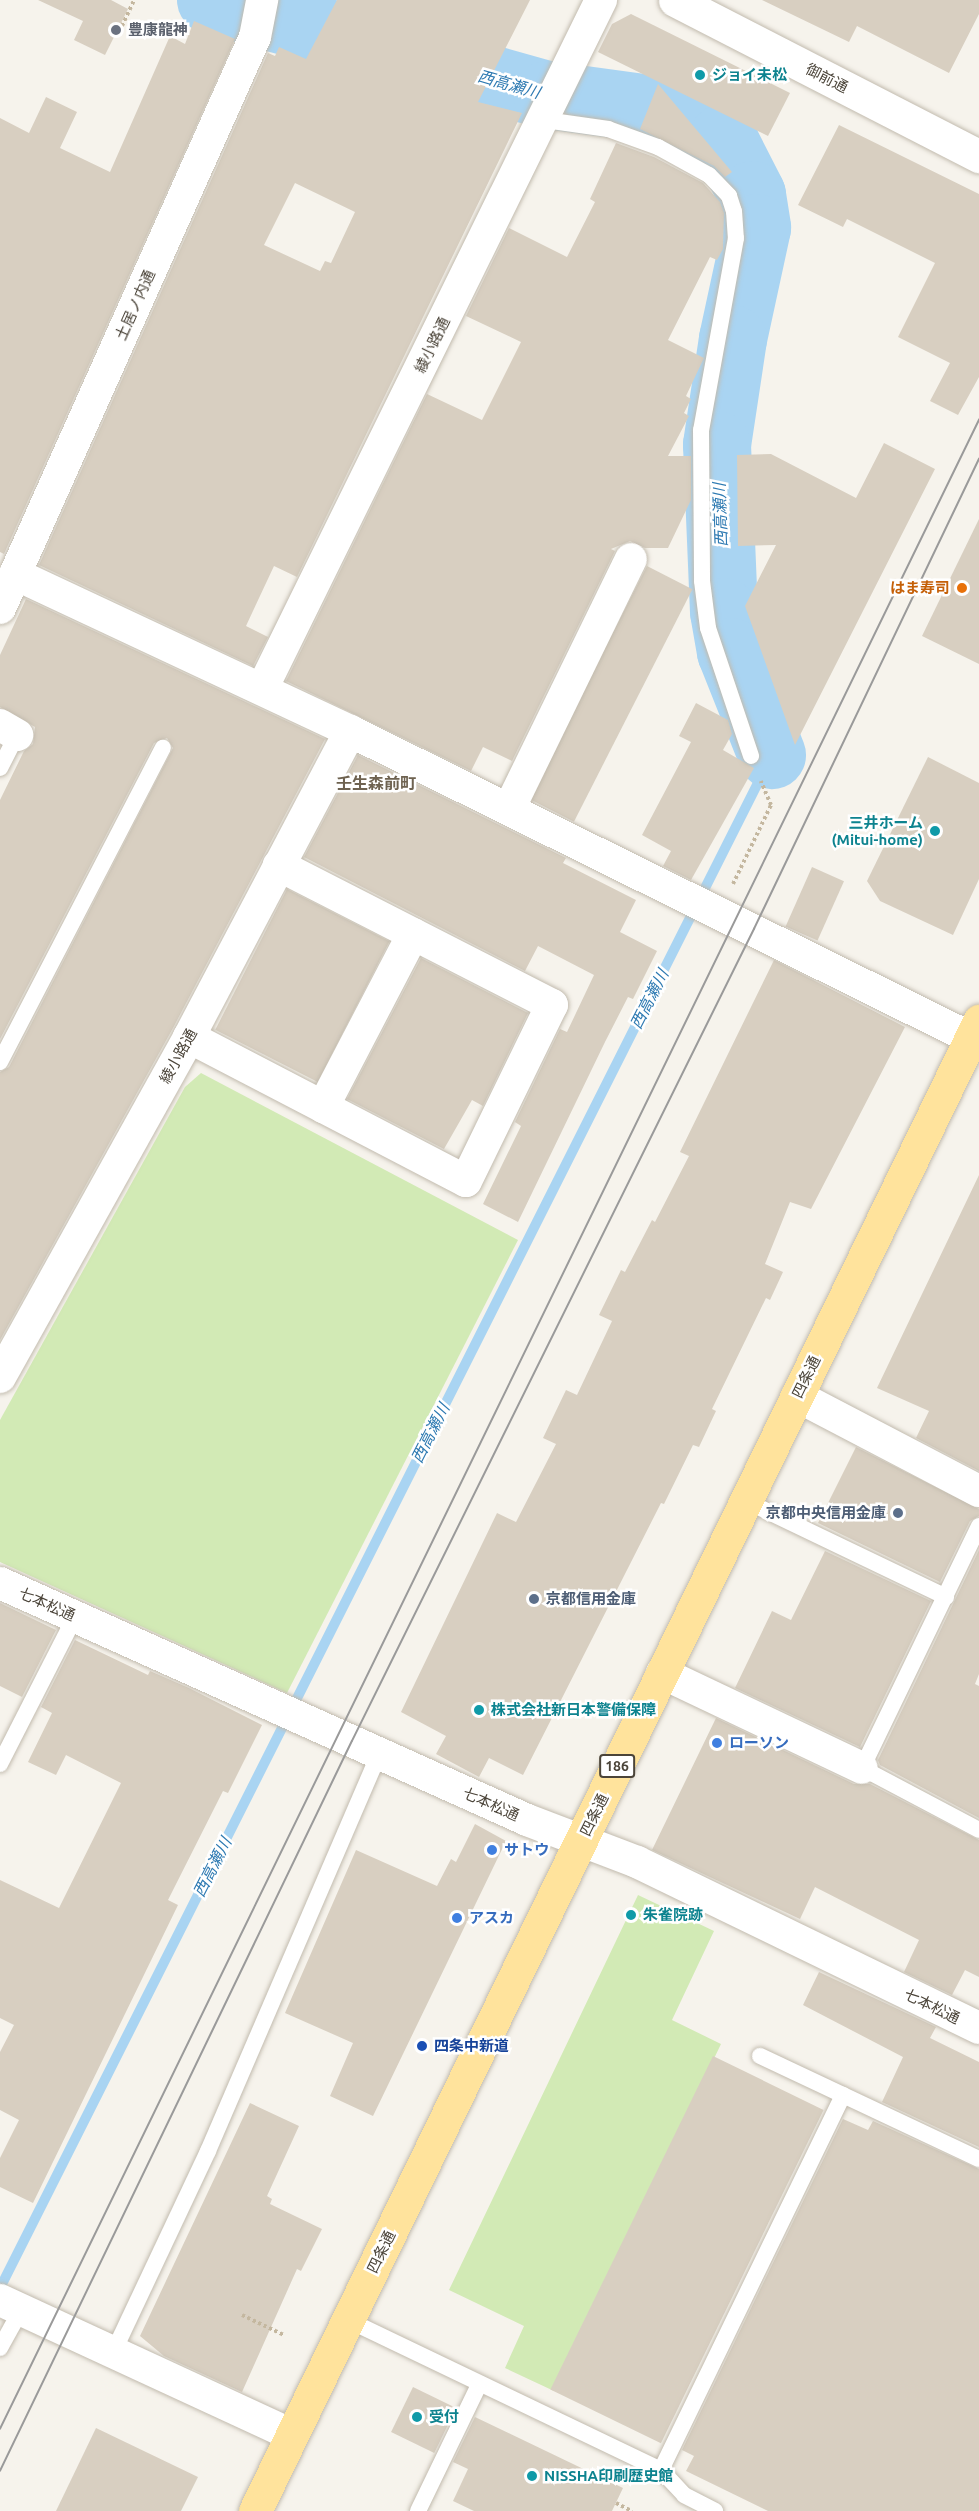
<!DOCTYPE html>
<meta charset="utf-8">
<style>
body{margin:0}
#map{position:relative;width:979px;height:2511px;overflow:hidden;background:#f6f3ec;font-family:Ubuntu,"Noto Sans JP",sans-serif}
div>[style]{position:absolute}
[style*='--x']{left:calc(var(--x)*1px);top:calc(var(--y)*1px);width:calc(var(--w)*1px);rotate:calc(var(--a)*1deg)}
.green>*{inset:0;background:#d2eab5}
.stream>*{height:10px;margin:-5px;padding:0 5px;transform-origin:5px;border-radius:5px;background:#a9d4f2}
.river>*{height:68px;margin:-34px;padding:0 34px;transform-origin:34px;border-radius:34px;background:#a9d4f2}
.building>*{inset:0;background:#d8cfc1;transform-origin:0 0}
.path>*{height:4px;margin-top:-2px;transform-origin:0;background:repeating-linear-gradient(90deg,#c4b79f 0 3px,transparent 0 6px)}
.roads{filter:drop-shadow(0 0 2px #c2bbae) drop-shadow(0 0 2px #c2bbae)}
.service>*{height:16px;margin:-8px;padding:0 8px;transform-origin:8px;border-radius:8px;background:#fff}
.minor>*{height:32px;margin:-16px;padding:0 16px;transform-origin:16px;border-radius:16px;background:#fff}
.tertiary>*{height:33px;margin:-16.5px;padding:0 16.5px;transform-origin:16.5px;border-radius:16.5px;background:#fff}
.primary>*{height:33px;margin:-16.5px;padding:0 16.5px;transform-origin:16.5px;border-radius:16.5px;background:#ffe39c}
.tram>*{height:1.5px;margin:-0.75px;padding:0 0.75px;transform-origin:0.75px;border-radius:0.75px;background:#9a9a9a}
.dots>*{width:16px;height:16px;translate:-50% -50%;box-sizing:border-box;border:3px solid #fff;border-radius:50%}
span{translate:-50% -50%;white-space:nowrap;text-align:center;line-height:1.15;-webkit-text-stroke:5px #fff;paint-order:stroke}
.shield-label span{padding:2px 4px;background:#fff;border:2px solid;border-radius:4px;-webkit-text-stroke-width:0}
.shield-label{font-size:14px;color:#4b4439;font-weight:700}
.worship-label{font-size:15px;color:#5b616d;font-weight:700}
.left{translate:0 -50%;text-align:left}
.culture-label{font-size:15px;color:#0d838f;font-weight:700}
.right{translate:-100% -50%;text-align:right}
.street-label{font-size:15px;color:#4b4439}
.food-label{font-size:15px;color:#c56008;font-weight:700}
.service-label{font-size:15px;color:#4e5e75;font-weight:700}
.shop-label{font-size:15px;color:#366cbe;font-weight:700}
.transit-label{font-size:15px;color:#164399;font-weight:700}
.water-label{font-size:16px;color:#2e7ab2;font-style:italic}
.neighbourhood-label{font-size:16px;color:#6e6250;font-weight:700}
</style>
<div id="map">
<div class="green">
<i style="clip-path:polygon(201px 1073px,518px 1240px,287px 1693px,0 1562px,0 1420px,185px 1087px)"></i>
<i style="clip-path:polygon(638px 1895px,714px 1931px,672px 2020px,721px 2044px,554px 2391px,505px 2368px,524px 2326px,449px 2290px)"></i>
</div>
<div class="stream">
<i style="--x:0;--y:2288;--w:1716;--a:-63.27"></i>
</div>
<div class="river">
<i style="--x:211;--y:0;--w:349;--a:15.8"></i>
<i style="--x:547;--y:95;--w:135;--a:7.7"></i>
<i style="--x:681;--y:113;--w:49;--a:30.8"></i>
<i style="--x:723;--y:138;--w:64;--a:63"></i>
<i style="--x:752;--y:195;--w:33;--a:81"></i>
<i style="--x:757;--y:228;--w:114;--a:102.2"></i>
<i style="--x:733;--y:339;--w:107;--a:98.6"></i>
<i style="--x:717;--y:445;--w:167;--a:87.6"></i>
<i style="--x:724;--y:612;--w:41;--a:80.1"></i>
<i style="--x:731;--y:652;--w:111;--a:68.3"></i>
</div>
<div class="building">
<i style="clip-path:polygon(38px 0,111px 0,128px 9px,105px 55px,74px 40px,83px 21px)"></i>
<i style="clip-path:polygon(evenodd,337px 0,530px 0,478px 102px,522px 113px,297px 577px,274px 566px,246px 626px,268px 637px,253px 666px,39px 565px,268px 53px,275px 56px,279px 47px,306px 59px,337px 0,295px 183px,355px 212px,331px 263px,325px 261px,320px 271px,264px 245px,295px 183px)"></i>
<i style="clip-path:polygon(762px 0,979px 0,979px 14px,949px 73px,857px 26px,849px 42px)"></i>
<i style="clip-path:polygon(631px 14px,790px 93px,768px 136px,598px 52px,612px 24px)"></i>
<i style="clip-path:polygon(194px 21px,235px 39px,4px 554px,0 552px,0 118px,29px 133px,46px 97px,77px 112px,60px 148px,110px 172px,170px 36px,185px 44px)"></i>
<i style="clip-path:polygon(658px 84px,732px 172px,725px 177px,714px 166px,640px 129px)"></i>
<i style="clip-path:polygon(839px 125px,979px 194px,979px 377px,958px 415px,930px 401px,950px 363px,898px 337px,935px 263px,847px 219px,843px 227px,798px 205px)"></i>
<i style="clip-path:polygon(616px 143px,654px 157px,703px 183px,720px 202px,724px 213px,723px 249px,717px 260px,710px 257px,668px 340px,704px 358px,686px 396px,691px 399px,684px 413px,689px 416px,668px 456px,691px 456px,691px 500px,668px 548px,645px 548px,630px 541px,611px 549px,615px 551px,512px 761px,483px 747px,471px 771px,286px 681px,427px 394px,482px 420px,521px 342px,466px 316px,509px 228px,567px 257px,595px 202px,590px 199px)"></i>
<i style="clip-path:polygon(884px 443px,935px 469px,795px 745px,745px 606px,776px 545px,738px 546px,737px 455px,771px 454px,856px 498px)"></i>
<i style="clip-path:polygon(979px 519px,979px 664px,922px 636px)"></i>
<i style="left:647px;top:566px;width:51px;height:261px;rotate:27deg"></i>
<i style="clip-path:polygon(26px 599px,325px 739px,173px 1028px,0 1340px,0 1072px,9px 1067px,173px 748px,167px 738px,154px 743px,0 1039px,0 800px,24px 751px,33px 744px,35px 727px,0 707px,0 655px)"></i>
<i style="clip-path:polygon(696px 703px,728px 720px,732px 734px,723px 750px,754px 768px,691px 880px,663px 866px,671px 851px,642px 835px,691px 742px,679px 736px)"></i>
<i style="clip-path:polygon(358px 755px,566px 858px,563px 863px,636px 900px,620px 932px,657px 951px,633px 999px,628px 997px,605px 1042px,518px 1222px,483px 1204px,521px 1126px,515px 1122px,560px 1029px,567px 1032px,594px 975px,538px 946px,525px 971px,304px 857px)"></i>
<i style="clip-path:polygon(928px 757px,979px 783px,979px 879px,953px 935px,880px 901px,867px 881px)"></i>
<i style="left:812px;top:867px;width:35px;height:65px;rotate:24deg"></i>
<i style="left:287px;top:889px;width:115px;height:158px;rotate:27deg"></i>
<i style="clip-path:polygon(421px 958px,528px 1013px,483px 1106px,472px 1100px,444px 1149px,347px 1099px)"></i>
<i style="clip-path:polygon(774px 960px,905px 1027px,811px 1209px,790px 1202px,765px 1264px,783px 1272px,770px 1300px,766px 1298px,712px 1409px,716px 1411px,699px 1447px,693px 1445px,664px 1504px,661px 1503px,523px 1775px,489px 1758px,479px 1777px,436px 1754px,446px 1736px,401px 1712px,497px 1513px,516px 1522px,556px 1444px,543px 1438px,566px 1390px,577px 1395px,612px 1321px,599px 1315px,621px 1270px,625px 1272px,652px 1220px,655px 1222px,689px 1156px,680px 1152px)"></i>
<i style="clip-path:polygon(979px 1175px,979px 1471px,916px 1438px,929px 1411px,877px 1388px)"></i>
<i style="clip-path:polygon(856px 1447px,979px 1509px,979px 1516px,970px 1521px,940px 1582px,818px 1523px)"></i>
<i style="clip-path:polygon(979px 1550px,979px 1674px,975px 1684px,979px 1686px,979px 1818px,880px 1765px,878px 1760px)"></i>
<i style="clip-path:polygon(825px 1551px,931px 1601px,860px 1747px,735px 1688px,772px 1611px,791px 1620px)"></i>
<i style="clip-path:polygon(0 1603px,56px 1630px,22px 1697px,0 1686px)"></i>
<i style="clip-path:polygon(75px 1640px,148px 1675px,150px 1671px,189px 1688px,262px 1725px,228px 1793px,223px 1791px,168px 1900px,178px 1905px,33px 2203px,0 2187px,0 2158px,19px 2120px,0 2110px,0 2052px,14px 2025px,0 2018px,0 1880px,59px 1908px,121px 1783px,66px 1755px,56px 1775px,28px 1762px,52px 1713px,41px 1707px)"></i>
<i style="clip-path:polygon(716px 1718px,854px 1784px,870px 1784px,979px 1840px,979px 1977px,965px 1970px,952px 1995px,904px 1972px,919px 1940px,815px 1887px,800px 1919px,652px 1850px)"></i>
<i style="clip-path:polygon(475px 1824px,506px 1841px,373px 2116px,330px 2096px,353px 2043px,285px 2013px,356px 1850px,437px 1886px,451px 1859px,456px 1862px)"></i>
<i style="clip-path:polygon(819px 1972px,936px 2027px,930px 2038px,979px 2062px,979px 2147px,882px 2102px,903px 2057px,803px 2005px)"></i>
<i style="left:713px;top:2056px;width:123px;height:371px;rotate:26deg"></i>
<i style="clip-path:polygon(250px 2103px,299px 2126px,267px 2196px,272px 2199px,270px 2204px,322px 2229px,301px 2271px,297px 2269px,242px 2392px,164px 2356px,140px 2336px)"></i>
<i style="clip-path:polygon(843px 2119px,868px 2130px,873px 2121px,979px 2169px,979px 2511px,768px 2511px,686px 2471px,694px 2456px,682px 2450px)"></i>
<i style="left:413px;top:2387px;width:48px;height:50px;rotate:26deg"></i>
<i style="clip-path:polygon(475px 2417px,623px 2488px,612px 2511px,474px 2511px,453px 2501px,468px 2469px,453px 2462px)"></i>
<i style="clip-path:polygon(96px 2428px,198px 2477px,181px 2511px,56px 2511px)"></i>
</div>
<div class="path">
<i style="--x:122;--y:26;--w:29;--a:-65"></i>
<i style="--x:733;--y:884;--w:88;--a:-64.3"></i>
<i style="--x:771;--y:805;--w:26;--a:-113"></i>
<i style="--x:242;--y:2315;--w:47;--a:25.5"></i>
<i style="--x:616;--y:2503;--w:18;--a:27"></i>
</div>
<div class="roads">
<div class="service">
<i style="--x:545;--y:120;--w:64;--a:8.1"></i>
<i style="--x:608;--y:129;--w:53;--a:19.8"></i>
<i style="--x:658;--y:147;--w:58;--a:28.8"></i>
<i style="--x:709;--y:175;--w:29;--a:46"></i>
<i style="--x:729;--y:196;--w:16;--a:72"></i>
<i style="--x:734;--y:211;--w:27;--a:86"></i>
<i style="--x:736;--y:238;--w:195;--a:100.3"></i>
<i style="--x:701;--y:430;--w:151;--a:89.6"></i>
<i style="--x:702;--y:581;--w:47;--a:82.7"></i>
<i style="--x:708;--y:628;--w:135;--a:71.4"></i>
<i style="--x:0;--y:768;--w:37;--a:-63"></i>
<i style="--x:0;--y:1062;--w:354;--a:-62.6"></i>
<i style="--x:746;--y:1501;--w:222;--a:25.6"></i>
<i style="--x:979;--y:1526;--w:269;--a:115.8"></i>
<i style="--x:862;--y:1768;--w:132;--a:27.9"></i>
<i style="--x:0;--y:1764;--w:165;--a:-63"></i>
<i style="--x:760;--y:2056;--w:242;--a:25.2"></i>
<i style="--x:348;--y:2320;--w:347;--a:25.6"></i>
<i style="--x:661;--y:2470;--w:34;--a:47"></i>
<i style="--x:684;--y:2495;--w:35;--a:27"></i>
<i style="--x:0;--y:2348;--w:43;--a:-61.1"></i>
<i style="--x:113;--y:2353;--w:223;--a:-64.8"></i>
<i style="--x:208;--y:2151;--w:433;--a:-66.7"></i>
<i style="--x:661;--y:2470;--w:417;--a:-64.1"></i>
<i style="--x:418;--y:2511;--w:140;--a:-64.2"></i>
</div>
<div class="minor">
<i style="--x:15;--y:574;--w:370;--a:25.1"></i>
<i style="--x:350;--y:731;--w:693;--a:26.31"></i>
<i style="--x:0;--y:608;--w:625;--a:-65.94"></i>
<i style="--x:255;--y:37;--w:38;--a:-79"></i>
<i style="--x:262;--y:689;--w:768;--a:-63.8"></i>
<i style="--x:0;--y:725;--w:20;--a:30"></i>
<i style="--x:509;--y:809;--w:278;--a:-64"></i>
<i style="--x:189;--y:1037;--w:312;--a:27.5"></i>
<i style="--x:466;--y:1181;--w:196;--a:-64"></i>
<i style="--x:552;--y:1005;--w:307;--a:-152.9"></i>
<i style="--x:323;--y:1107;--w:195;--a:-62.5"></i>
<i style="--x:0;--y:1377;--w:389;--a:-60.9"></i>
<i style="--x:189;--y:1037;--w:346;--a:-62.2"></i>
<i style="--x:797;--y:1396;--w:205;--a:27.6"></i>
<i style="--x:0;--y:1583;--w:578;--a:24.21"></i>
<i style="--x:527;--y:1820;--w:118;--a:20.9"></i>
<i style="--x:637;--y:1862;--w:380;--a:25.9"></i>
<i style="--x:662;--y:1673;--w:221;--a:25.4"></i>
<i style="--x:0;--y:2300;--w:322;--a:24.8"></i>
</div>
<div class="tertiary">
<i style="--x:675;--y:0;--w:342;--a:27.2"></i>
</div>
<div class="primary">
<i style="--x:255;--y:2511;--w:1657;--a:-64.08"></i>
</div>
</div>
<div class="tram">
<i style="--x:0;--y:2429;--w:2235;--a:-64.02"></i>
<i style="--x:0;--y:2471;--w:810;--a:-64.26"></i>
<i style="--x:352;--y:1741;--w:906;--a:-63.66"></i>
<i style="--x:754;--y:929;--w:521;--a:-64.42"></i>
</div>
<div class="dots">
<i style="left:116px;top:30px;background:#6b7280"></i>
<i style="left:700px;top:75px;background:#0f9aa8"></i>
<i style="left:962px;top:588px;background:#e8710a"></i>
<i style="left:935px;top:831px;background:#0f9aa8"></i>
<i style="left:898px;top:1513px;background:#5c6f8a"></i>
<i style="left:534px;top:1599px;background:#5c6f8a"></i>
<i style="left:479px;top:1710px;background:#0f9aa8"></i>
<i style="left:717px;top:1743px;background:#3f7fe0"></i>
<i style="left:492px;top:1850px;background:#3f7fe0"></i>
<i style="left:631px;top:1915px;background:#0f9aa8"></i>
<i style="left:457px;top:1918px;background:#3f7fe0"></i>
<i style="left:422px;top:2046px;background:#1a4fb4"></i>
<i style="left:417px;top:2417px;background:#0f9aa8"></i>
<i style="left:532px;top:2476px;background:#0f9aa8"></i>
</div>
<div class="shield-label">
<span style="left:617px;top:1766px">186</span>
</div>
<div class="worship-label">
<span class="left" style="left:128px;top:30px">豊康龍神</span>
</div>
<div class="culture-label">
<span class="left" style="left:712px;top:75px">ジョイ未松</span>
<span class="right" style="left:923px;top:831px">三井ホーム<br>(Mitui-home)</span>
<span class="left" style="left:491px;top:1710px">株式会社新日本警備保障</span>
<span class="left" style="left:643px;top:1915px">朱雀院跡</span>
<span class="left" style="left:429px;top:2417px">受付</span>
<span class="left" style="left:544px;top:2476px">NISSHA印刷歴史館</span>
</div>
<div class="street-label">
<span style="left:827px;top:78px;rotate:27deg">御前通</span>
<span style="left:135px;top:305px;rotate:-66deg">土居ノ内通</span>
<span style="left:432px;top:345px;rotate:-64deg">綾小路通</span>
<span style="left:178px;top:1056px;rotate:-61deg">綾小路通</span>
<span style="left:806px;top:1377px;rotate:-64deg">四条通</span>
<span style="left:47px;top:1604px;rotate:24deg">七本松通</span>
<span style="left:491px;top:1804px;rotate:24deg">七本松通</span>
<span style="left:594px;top:1815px;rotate:-64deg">四条通</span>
<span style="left:932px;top:2006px;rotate:26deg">七本松通</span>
<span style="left:381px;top:2252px;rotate:-64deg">四条通</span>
</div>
<div class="food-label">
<span class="right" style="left:950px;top:588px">はま寿司</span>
</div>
<div class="service-label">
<span class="right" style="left:886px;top:1513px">京都中央信用金庫</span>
<span class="left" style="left:546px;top:1599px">京都信用金庫</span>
</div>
<div class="shop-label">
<span class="left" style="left:729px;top:1743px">ローソン</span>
<span class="left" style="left:504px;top:1850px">サトウ</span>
<span class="left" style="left:469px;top:1918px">アスカ</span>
</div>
<div class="transit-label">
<span class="left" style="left:434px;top:2046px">四条中新道</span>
</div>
<div class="water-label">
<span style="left:509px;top:84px;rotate:16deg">西高瀬川</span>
<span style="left:720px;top:515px;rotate:-92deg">西高瀬川</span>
<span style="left:649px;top:999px;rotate:-63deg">西高瀬川</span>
<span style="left:430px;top:1433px;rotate:-63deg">西高瀬川</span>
<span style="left:212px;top:1867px;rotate:-63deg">西高瀬川</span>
</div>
<div class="neighbourhood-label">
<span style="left:376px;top:783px">壬生森前町</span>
</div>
</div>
